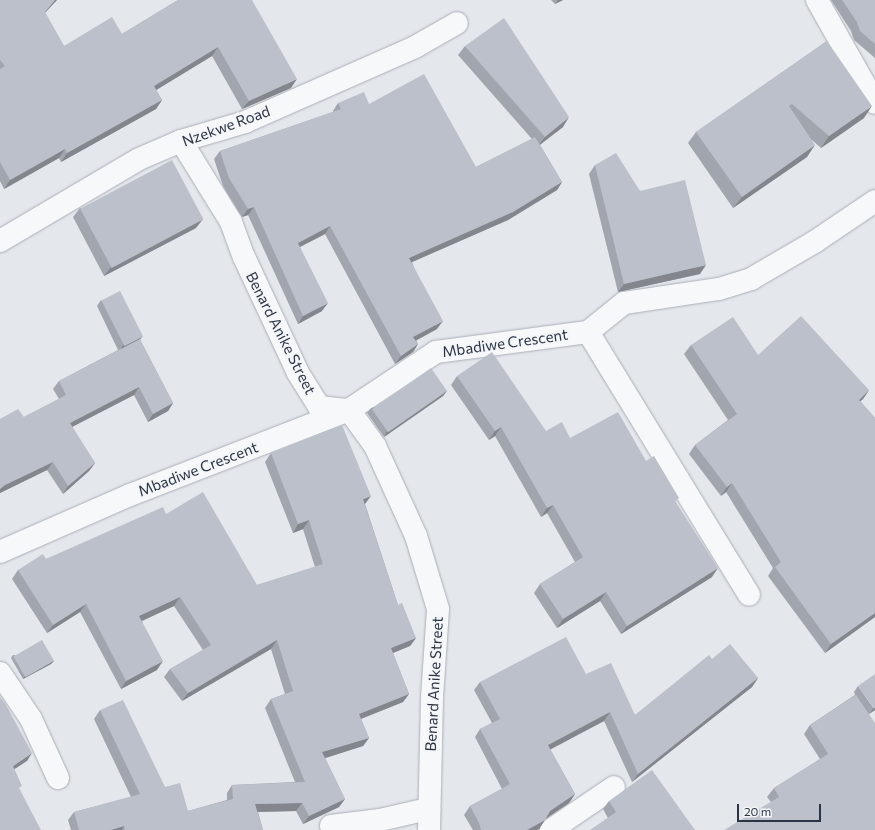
<!DOCTYPE html>
<style>
body{margin:0}
#map{position:relative;width:875px;height:830px;overflow:hidden;background:#e4e7ec;font-family:Commissioner,sans-serif}
div>[style]{position:absolute}
[style*='--x']{left:calc(var(--x)*1px);top:calc(var(--y)*1px);width:calc(var(--w)*1px);rotate:calc(var(--a)*1deg)}
.roads{filter:drop-shadow(0 0 1px #a9aeb7) drop-shadow(0 0 1px #a9aeb7)}
.minor>*{height:22px;margin:-11px;padding:0 11px;transform-origin:11px;border-radius:11px;background:#f7f8fa}
.wall>*{inset:0;background:#a1a5ae}
.shaded-wall>*{inset:0;background:#83868d}
.building>*{inset:0;background:#bbc0ca;transform-origin:0 0}
span{translate:-50% -50%;white-space:nowrap;text-align:center;line-height:1.15;-webkit-text-stroke:4px #f4f6f9;paint-order:stroke}
.street-label{font-size:15px;color:#2b3445}
.scale{position:absolute;left:737px;top:804px;width:84px;height:18px;box-sizing:border-box;border:2px solid #2b3445;border-top:0;padding-left:5px;font-size:12px;line-height:14px;white-space:nowrap;color:#2b3445;-webkit-text-stroke:3px #f4f6f9;paint-order:stroke}
</style>
<div id="map">
<div class="roads">
<div class="minor">
<i style="--x:817;--y:0;--w:118;--a:60.6"></i>
<i style="--x:181;--y:141;--w:95;--a:58.3"></i>
<i style="--x:231;--y:222;--w:37;--a:70"></i>
<i style="--x:244;--y:257;--w:128;--a:65"></i>
<i style="--x:298;--y:373;--w:40;--a:58"></i>
<i style="--x:319;--y:407;--w:30;--a:6"></i>
<i style="--x:349;--y:410;--w:44;--a:54.2"></i>
<i style="--x:375;--y:446;--w:99;--a:65.5"></i>
<i style="--x:416;--y:536;--w:76;--a:73.2"></i>
<i style="--x:438;--y:609;--w:89;--a:93.9"></i>
<i style="--x:432;--y:698;--w:132;--a:91.3"></i>
<i style="--x:0;--y:241;--w:161;--a:-30.5"></i>
<i style="--x:139;--y:159;--w:46;--a:-23.2"></i>
<i style="--x:181;--y:141;--w:67;--a:-16.5"></i>
<i style="--x:245;--y:122;--w:186;--a:-23.8"></i>
<i style="--x:415;--y:47;--w:48;--a:-29.7"></i>
<i style="--x:588;--y:332;--w:308;--a:58.5"></i>
<i style="--x:0;--y:552;--w:142;--a:-23.7"></i>
<i style="--x:130;--y:495;--w:235;--a:-21.2"></i>
<i style="--x:349;--y:410;--w:105;--a:-33.7"></i>
<i style="--x:436;--y:352;--w:153;--a:-7.5"></i>
<i style="--x:588;--y:332;--w:46;--a:-38.9"></i>
<i style="--x:624;--y:303;--w:96;--a:-8.4"></i>
<i style="--x:719;--y:289;--w:34;--a:-17"></i>
<i style="--x:751;--y:279;--w:75;--a:-30.3"></i>
<i style="--x:816;--y:241;--w:71;--a:-34.1"></i>
<i style="--x:0;--y:673;--w:55;--a:56"></i>
<i style="--x:31;--y:719;--w:65;--a:65.4"></i>
<i style="--x:331;--y:826;--w:49;--a:-7"></i>
<i style="--x:380;--y:820;--w:49;--a:-12.9"></i>
<i style="--x:551;--y:830;--w:76;--a:-34.3"></i>
</div>
</div>
<div class="wall">
<i style="clip-path:polygon(0 0,57px 0,45px 13px,64px 46px,122px 34px,178px 0,291px 88px,242px 109px,212px 56px,156px 90px,162px 100px,156px 109px,61px 162px,59px 158px,4px 189px,0 181px)"></i>
<i style="clip-path:polygon(551px 0,563px 0,555px 4px)"></i>
<i style="clip-path:polygon(831px 0,875px 0,875px 58px,854px 40px,851px 31px)"></i>
<i style="clip-path:polygon(827px 41px,864px 118px,821px 148px,812px 140px,807px 157px,733px 208px,688px 143px,696px 132px)"></i>
<i style="clip-path:polygon(465px 46px,563px 127px,540px 145px,562px 182px,557px 190px,508px 220px,412px 262px,437px 329px,416px 340px,418px 344px,413px 352px,395px 364px,325px 234px,300px 247px,322px 311px,298px 324px,248px 215px,242px 217px,223px 186px,214px 159px,220px 151px,333px 112px,333px 111px,338px 103px,369px 104px,476px 167px,532px 139px,458px 55px)"></i>
<i style="clip-path:polygon(595px 165px,640px 191px,700px 274px,618px 292px,589px 174px)"></i>
<i style="clip-path:polygon(80px 208px,196px 228px,104px 276px,73px 217px)"></i>
<i style="clip-path:polygon(101px 300px,140px 340px,173px 403px,168px 411px,148px 422px,134px 395px,72px 427px,95px 463px,89px 471px,63px 494px,47px 470px,0 493px,0 418px,0 419px,24px 417px,59px 399px,53px 389px,59px 381px,118px 350px,97px 306px)"></i>
<i style="clip-path:polygon(691px 345px,758px 355px,869px 390px,863px 399px,860px 401px,875px 418px,875px 617px,825px 653px,768px 576px,773px 568px,726px 492px,721px 496px,689px 454px,695px 445px,728px 420px,684px 354px)"></i>
<i style="clip-path:polygon(457px 376px,546px 431px,646px 461px,676px 503px,712px 577px,621px 634px,600px 601px,557px 628px,534px 593px,540px 584px,575px 562px,547px 513px,541px 517px,495px 436px,489px 440px,451px 385px)"></i>
<i style="clip-path:polygon(447px 391px,443px 396px,384px 437px,367px 413px,371px 408px)"></i>
<i style="clip-path:polygon(271px 453px,365px 504px,398px 605px,416px 638px,410px 646px,393px 653px,409px 694px,403px 702px,361px 719px,369px 738px,363px 746px,325px 758px,345px 799px,339px 807px,303px 824px,296px 811px,258px 812px,263px 830px,71px 830px,68px 820px,74px 812px,131px 797px,94px 719px,100px 710px,165px 787px,188px 811px,227px 800px,227px 793px,232px 785px,295px 782px,265px 708px,271px 699px,285px 694px,271px 649px,182px 701px,164px 677px,170px 669px,203px 650px,174px 606px,142px 621px,157px 670px,121px 689px,80px 612px,47px 633px,12px 579px,18px 570px,46px 559px,166px 514px,257px 585px,315px 567px,303px 529px,293px 533px,265px 462px)"></i>
<i style="clip-path:polygon(13px 655px,54px 661px,51px 664px,23px 679px,11px 658px)"></i>
<i style="clip-path:polygon(712px 659px,758px 678px,752px 687px,632px 782px,604px 721px,550px 749px,575px 794px,569px 803px,546px 818px,539px 829px,537px 830px,473px 830px,464px 815px,470px 806px,502px 789px,475px 737px,480px 729px,492px 723px,474px 690px,480px 682px,586px 674px,635px 715px)"></i>
<i style="clip-path:polygon(858px 686px,875px 710px,869px 714px,875px 830px,771px 802px,767px 797px,774px 788px,820px 759px,804px 734px,810px 725px,855px 695px,854px 692px)"></i>
<i style="clip-path:polygon(609px 801px,695px 830px,608px 818px,603px 809px)"></i>
</div>
<div class="shaded-wall">
<i style="clip-path:polygon(55px 0,57px 0,38px 20px,45px 12px)"></i>
<i style="clip-path:polygon(558px 0,563px 0,555px 4px)"></i>
<i style="clip-path:polygon(218px 47px,212px 56px,148px 95px,154px 86px)"></i>
<i style="clip-path:polygon(297px 79px,291px 88px,242px 109px,249px 101px)"></i>
<i style="clip-path:polygon(162px 100px,156px 109px,61px 162px,67px 153px)"></i>
<i style="clip-path:polygon(872px 106px,864px 118px,821px 148px,829px 136px)"></i>
<i style="clip-path:polygon(569px 117px,563px 127px,538px 146px,545px 137px)"></i>
<i style="clip-path:polygon(815px 145px,807px 157px,733px 208px,742px 197px)"></i>
<i style="clip-path:polygon(65px 149px,59px 158px,4px 189px,10px 180px)"></i>
<i style="clip-path:polygon(562px 182px,557px 190px,508px 220px,403px 266px,409px 258px)"></i>
<i style="clip-path:polygon(254px 207px,248px 215px,242px 217px,248px 209px)"></i>
<i style="clip-path:polygon(203px 219px,196px 228px,104px 276px,111px 267px)"></i>
<i style="clip-path:polygon(330px 226px,325px 234px,292px 251px,298px 243px)"></i>
<i style="clip-path:polygon(706px 265px,700px 274px,618px 292px,624px 284px)"></i>
<i style="clip-path:polygon(328px 303px,322px 311px,298px 324px,303px 316px)"></i>
<i style="clip-path:polygon(443px 321px,437px 329px,408px 345px,413px 337px)"></i>
<i style="clip-path:polygon(143px 336px,138px 342px,119px 352px,123px 345px)"></i>
<i style="clip-path:polygon(418px 344px,413px 352px,395px 364px,401px 356px)"></i>
<i style="clip-path:polygon(139px 387px,134px 395px,64px 431px,70px 423px)"></i>
<i style="clip-path:polygon(869px 390px,863px 399px,852px 409px,859px 400px)"></i>
<i style="clip-path:polygon(447px 391px,443px 396px,384px 437px,387px 431px)"></i>
<i style="clip-path:polygon(173px 403px,168px 411px,148px 422px,153px 414px)"></i>
<i style="clip-path:polygon(501px 427px,495px 436px,489px 440px,495px 431px)"></i>
<i style="clip-path:polygon(53px 462px,47px 470px,0 493px,0 489px,5px 485px)"></i>
<i style="clip-path:polygon(95px 463px,89px 471px,63px 494px,68px 486px)"></i>
<i style="clip-path:polygon(732px 483px,726px 492px,721px 496px,727px 487px)"></i>
<i style="clip-path:polygon(371px 496px,365px 504px,357px 507px,363px 499px)"></i>
<i style="clip-path:polygon(553px 505px,547px 513px,541px 517px,547px 508px)"></i>
<i style="clip-path:polygon(309px 520px,303px 529px,293px 533px,298px 524px)"></i>
<i style="clip-path:polygon(718px 568px,712px 577px,621px 634px,627px 626px)"></i>
<i style="clip-path:polygon(606px 592px,600px 601px,557px 628px,563px 619px)"></i>
<i style="clip-path:polygon(180px 597px,174px 606px,133px 625px,139px 616px)"></i>
<i style="clip-path:polygon(86px 604px,80px 612px,47px 633px,53px 625px)"></i>
<i style="clip-path:polygon(875px 613px,875px 617px,825px 653px,831px 644px)"></i>
<i style="clip-path:polygon(416px 638px,410px 646px,385px 656px,391px 648px)"></i>
<i style="clip-path:polygon(277px 640px,271px 649px,182px 701px,188px 693px)"></i>
<i style="clip-path:polygon(54px 661px,51px 664px,23px 679px,25px 676px)"></i>
<i style="clip-path:polygon(163px 661px,157px 670px,121px 689px,126px 681px)"></i>
<i style="clip-path:polygon(758px 678px,752px 687px,632px 782px,638px 774px)"></i>
<i style="clip-path:polygon(409px 694px,403px 702px,353px 722px,359px 714px)"></i>
<i style="clip-path:polygon(875px 707px,875px 710px,869px 714px,874px 708px)"></i>
<i style="clip-path:polygon(610px 712px,604px 721px,542px 754px,548px 745px)"></i>
<i style="clip-path:polygon(369px 738px,363px 746px,316px 761px,322px 752px)"></i>
<i style="clip-path:polygon(32px 753px,27px 761px,7px 774px,13px 766px)"></i>
<i style="clip-path:polygon(575px 794px,569px 803px,544px 820px,550px 811px)"></i>
<i style="clip-path:polygon(345px 799px,339px 807px,303px 824px,309px 816px)"></i>
<i style="clip-path:polygon(302px 803px,296px 811px,250px 812px,255px 804px)"></i>
<i style="clip-path:polygon(545px 820px,539px 829px,537px 830px,527px 830px)"></i>
<i style="clip-path:polygon(124px 826px,122px 830px,111px 830px)"></i>
</div>
<div class="building">
<i style="clip-path:polygon(0 0,55px 0,45px 12px,64px 46px,112px 17px,122px 34px,178px 0,252px 0,297px 79px,249px 101px,218px 47px,154px 86px,162px 100px,67px 153px,65px 149px,10px 180px,0 162px,0 69px,5px 66px,0 60px)"></i>
<i style="clip-path:polygon(842px 0,875px 0,875px 44px,860px 31px,857px 22px)"></i>
<i style="clip-path:polygon(504px 18px,569px 117px,545px 137px,465px 46px)"></i>
<i style="clip-path:polygon(827px 41px,872px 106px,829px 136px,792px 104px,789px 106px,815px 145px,742px 197px,696px 132px)"></i>
<i style="clip-path:polygon(424px 74px,476px 167px,535px 137px,562px 182px,513px 212px,409px 258px,443px 321px,413px 337px,418px 344px,401px 356px,330px 226px,298px 243px,328px 303px,303px 316px,254px 207px,248px 209px,229px 178px,220px 151px,341px 109px,338px 103px,364px 92px,369px 104px)"></i>
<i style="clip-path:polygon(616px 153px,640px 191px,685px 180px,706px 265px,624px 284px,595px 165px)"></i>
<i style="left:172px;top:160px;width:67px;height:104px;rotate:62deg"></i>
<i style="left:120px;top:291px;width:51px;height:21px;rotate:63deg"></i>
<i style="clip-path:polygon(801px 316px,869px 390px,859px 400px,875px 418px,875px 613px,831px 644px,775px 567px,781px 562px,732px 483px,727px 487px,695px 445px,737px 414px,691px 345px,733px 317px,758px 355px)"></i>
<i style="clip-path:polygon(140px 339px,173px 403px,153px 414px,139px 387px,70px 423px,95px 463px,68px 486px,53px 462px,5px 485px,0 489px,0 418px,0 419px,18px 409px,24px 417px,66px 395px,59px 381px)"></i>
<i style="clip-path:polygon(492px 352px,546px 431px,562px 422px,570px 438px,618px 412px,646px 461px,654px 456px,679px 498px,675px 501px,718px 568px,627px 626px,606px 592px,563px 619px,540px 584px,583px 557px,553px 505px,547px 508px,501px 427px,495px 431px,457px 376px)"></i>
<i style="left:431px;top:368px;width:28px;height:72px;rotate:55deg"></i>
<i style="clip-path:polygon(342px 425px,371px 496px,363px 499px,398px 605px,402px 603px,416px 638px,391px 648px,409px 694px,359px 714px,369px 738px,322px 752px,345px 799px,309px 816px,302px 803px,255px 804px,263px 830px,125px 830px,124px 826px,111px 830px,79px 830px,74px 812px,140px 794px,100px 710px,123px 700px,165px 787px,180px 783px,188px 811px,233px 799px,232px 785px,305px 782px,271px 699px,293px 691px,277px 640px,188px 693px,170px 669px,211px 645px,180px 597px,139px 616px,163px 661px,126px 681px,86px 604px,53px 625px,18px 570px,43px 554px,46px 559px,163px 507px,166px 514px,203px 492px,257px 585px,323px 564px,309px 520px,298px 524px,271px 453px)"></i>
<i style="clip-path:polygon(566px 637px,586px 674px,611px 663px,635px 715px,709px 655px,712px 659px,730px 644px,758px 678px,638px 774px,610px 712px,548px 745px,575px 794px,550px 811px,545px 820px,527px 830px,481px 830px,479px 823px,470px 806px,510px 784px,480px 729px,500px 719px,480px 682px)"></i>
<i style="left:42px;top:640px;width:24px;height:33px;rotate:60deg"></i>
<i style="clip-path:polygon(875px 674px,875px 707px,874px 708px,858px 686px)"></i>
<i style="clip-path:polygon(856px 695px,875px 723px,875px 830px,724px 830px,779px 797px,774px 788px,828px 754px,810px 725px)"></i>
<i style="clip-path:polygon(0 697px,5px 703px,32px 753px,13px 766px,22px 786px,19px 788px,41px 830px,0 830px)"></i>
<i style="clip-path:polygon(652px 770px,695px 830px,590px 830px,616px 812px,609px 801px)"></i>
</div>
<div class="street-label">
<span style="left:226px;top:126px;rotate:-20deg">Nzekwe Road</span>
<span style="left:281px;top:333px;rotate:63deg">Benard Anike Street</span>
<span style="left:505px;top:343px;rotate:-8deg">Mbadiwe Crescent</span>
<span style="left:198px;top:469px;rotate:-21deg">Mbadiwe Crescent</span>
<span style="left:434px;top:684px;rotate:-87deg">Benard Anike Street</span>
</div>
<div class="scale">20 m</div>
</div>
